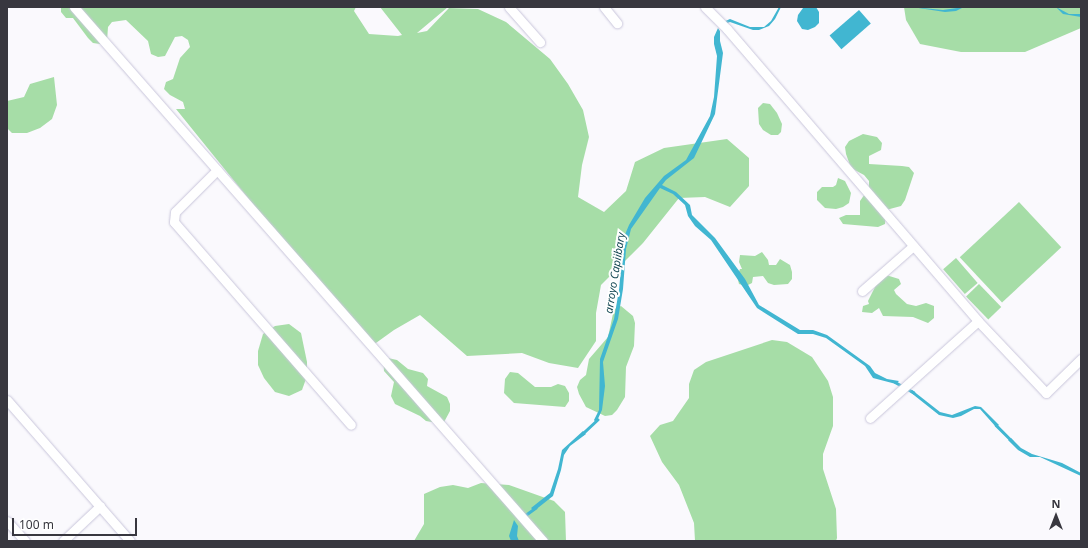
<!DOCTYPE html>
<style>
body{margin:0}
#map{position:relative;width:1088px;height:548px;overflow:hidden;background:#faf9fd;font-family:"Noto Sans",sans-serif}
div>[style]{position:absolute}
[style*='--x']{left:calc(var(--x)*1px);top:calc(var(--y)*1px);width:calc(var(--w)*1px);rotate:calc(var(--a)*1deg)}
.green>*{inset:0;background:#a6dda7;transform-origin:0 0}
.water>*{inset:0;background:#41b6d1;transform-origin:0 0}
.stream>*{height:2.5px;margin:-1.25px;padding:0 1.25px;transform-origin:1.25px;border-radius:1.25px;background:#41b6d1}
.roads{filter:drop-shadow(0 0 1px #c9c6db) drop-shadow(0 0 1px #c9c6db)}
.street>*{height:9px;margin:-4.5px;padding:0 4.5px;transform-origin:4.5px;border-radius:4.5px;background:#fff}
span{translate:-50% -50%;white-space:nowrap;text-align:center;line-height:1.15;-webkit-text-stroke:4px #fff;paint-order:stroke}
.water-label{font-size:11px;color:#164854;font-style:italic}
.frame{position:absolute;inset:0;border:8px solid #38373f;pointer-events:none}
.north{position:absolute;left:1036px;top:496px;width:40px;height:40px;-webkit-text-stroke:3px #fff;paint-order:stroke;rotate:0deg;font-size:11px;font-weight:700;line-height:16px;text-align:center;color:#38373f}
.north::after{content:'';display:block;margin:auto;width:14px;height:18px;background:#38373f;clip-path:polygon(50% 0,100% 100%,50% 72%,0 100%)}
.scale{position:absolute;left:12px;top:518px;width:125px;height:18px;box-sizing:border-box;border:2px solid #38373f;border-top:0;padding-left:5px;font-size:12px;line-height:14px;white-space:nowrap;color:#38373f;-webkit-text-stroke:3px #fff;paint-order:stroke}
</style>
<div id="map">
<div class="green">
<i style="clip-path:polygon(61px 7px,356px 7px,354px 11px,369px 34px,398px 36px,402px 35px,380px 7px,448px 7px,417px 33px,427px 31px,449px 8px,478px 9px,506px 22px,550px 59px,568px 84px,583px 110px,589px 137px,582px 165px,578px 197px,604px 212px,626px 191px,635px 162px,664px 148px,727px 139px,749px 158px,749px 186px,730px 207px,705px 197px,679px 198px,643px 243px,601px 285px,596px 313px,596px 341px,578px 368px,549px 363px,522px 353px,467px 356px,420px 315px,394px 330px,369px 348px,176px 109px,185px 109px,183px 102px,170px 95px,164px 89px,166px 82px,173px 79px,180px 58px,190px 47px,188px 40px,182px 36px,175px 37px,165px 56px,158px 57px,151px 54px,148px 41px,126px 20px,112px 22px,108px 27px,107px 41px,100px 44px,93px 43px,88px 38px,73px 18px,66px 18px,61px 12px)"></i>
<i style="clip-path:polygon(904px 7px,1081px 7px,1081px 28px,1025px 52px,961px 52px,920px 44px,906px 20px)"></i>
<i style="clip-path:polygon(54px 77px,57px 105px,52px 119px,40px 128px,27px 133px,12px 133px,7px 128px,7px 101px,24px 97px,30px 84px)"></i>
<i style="clip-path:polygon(763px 103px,770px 104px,777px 113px,782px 124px,781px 132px,778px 135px,771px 135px,763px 130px,759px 124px,758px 108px)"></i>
<i style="clip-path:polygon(863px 134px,877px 137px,882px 143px,881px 150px,869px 156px,869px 164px,902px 166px,909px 167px,914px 173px,905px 200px,901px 206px,886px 210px,885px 224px,878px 227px,843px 224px,839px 218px,846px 215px,860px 215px,860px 201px,869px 188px,869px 181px,864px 175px,851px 168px,846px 154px,845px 147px,849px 141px)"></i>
<i style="clip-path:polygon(838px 178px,845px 181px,851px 193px,849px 203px,843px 207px,836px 209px,825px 208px,817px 200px,817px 192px,822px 187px,833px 187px,836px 185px)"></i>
<i style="left:1019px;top:202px;width:62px;height:81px;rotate:47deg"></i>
<i style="clip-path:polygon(762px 252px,768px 260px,769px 265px,776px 265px,780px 259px,790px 265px,792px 272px,792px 279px,788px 284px,774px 285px,768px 283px,763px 276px,753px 277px,752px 283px,746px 286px,739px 284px,737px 276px,740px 269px,742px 269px,739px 262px,740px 255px,755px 256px)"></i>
<i style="left:956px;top:258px;width:33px;height:17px;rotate:49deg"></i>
<i style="clip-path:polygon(886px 275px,899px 279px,901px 284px,894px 290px,896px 294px,907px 304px,916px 306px,926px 303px,934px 306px,934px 318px,928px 323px,913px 317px,883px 316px,879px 308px,872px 313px,862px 312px,863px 306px,869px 304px,868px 301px,877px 283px)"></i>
<i style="left:979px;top:284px;width:32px;height:18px;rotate:46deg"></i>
<i style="clip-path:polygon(621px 306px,633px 316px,635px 323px,634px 346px,626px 367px,625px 397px,617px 410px,612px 415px,605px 416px,586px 407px,579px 394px,577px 387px,580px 380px,586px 375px,589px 359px,608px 337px,614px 309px)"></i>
<i style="clip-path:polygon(289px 324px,301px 333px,307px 362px,307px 376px,302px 390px,289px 396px,275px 392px,264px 378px,258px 365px,258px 351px,263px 334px,275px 326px)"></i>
<i style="clip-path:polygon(772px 340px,787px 342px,812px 357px,828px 381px,833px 397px,833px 426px,823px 454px,823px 469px,836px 509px,837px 538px,836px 541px,695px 541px,694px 523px,679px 485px,662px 462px,650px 436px,660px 425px,673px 421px,689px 398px,689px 384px,694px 370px,706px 362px)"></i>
<i style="clip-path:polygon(383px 357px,397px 360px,408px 369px,423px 373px,428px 379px,427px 386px,447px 397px,450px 404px,450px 411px,443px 424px,426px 421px,420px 416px,395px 404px,391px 396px,394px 382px,384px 371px)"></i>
<i style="clip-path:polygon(510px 372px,518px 373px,535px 387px,551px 387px,558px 384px,565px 386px,569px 393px,569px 401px,565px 407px,514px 403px,504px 393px,505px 379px)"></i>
<i style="clip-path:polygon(481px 483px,509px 485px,554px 501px,565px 512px,566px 541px,414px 541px,424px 524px,424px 494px,440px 487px,453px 485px,468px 488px)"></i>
</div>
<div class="water">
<i style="clip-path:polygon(779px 7px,781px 7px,775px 19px,769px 26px,759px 30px,753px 30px,730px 22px,725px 24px,723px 22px,730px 19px,750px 27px,764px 27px,771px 21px)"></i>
<i style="clip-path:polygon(807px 7px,816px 7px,819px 12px,819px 23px,815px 27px,808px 30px,802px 29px,797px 21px,798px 15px,803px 8px)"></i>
<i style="clip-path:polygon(912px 7px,943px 10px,964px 7px,956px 11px,945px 12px)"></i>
<i style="clip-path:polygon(1056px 7px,1069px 14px,1081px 14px,1081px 17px,1063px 14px)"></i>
<i style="left:859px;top:10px;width:18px;height:39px;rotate:49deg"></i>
<i style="clip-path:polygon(718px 28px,720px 31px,720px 41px,723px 53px,715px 114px,694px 158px,666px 180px,662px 185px,676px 192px,690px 205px,692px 215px,715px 238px,745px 279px,759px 305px,800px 330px,813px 330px,827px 335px,870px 366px,875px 373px,887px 379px,899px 381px,896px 384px,873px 378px,865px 366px,826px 338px,813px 334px,798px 334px,757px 308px,711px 240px,695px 226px,688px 216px,685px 205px,673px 194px,660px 188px,631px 229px,626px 249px,623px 289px,618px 319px,603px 362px,605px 386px,602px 410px,596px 423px,594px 420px,599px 410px,600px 359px,614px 319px,619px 290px,624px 237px,629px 225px,645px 198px,664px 176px,686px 160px,710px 116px,714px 97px,717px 56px,714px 44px,714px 37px)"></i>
<i style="clip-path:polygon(912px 390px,940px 412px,952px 415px,975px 406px,981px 407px,999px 425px,996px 427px,980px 409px,974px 409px,961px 416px,953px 418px,939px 415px,910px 392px)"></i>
<i style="clip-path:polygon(583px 431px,586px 434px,570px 446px,564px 455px,561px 470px,553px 496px,534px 511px,531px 508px,550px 493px,558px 469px,562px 450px)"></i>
<i style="clip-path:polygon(1011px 438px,1021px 448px,1032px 454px,1062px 463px,1081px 473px,1081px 476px,1040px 457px,1030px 457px,1018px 450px,1008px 440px)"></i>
<i style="clip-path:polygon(514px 520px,518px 526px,517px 536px,519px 541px,511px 541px,509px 536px)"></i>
</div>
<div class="stream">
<i style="--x:895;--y:382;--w:21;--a:29"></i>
<i style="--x:996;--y:425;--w:23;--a:45"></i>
<i style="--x:582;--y:434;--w:21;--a:-43"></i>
<i style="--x:524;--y:516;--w:14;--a:-36"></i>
</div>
<div class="roads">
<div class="street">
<i style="--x:74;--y:7;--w:711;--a:48.71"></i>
<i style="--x:509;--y:7;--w:47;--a:48.5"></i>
<i style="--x:604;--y:7;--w:21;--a:51"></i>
<i style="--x:705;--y:7;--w:31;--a:45"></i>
<i style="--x:727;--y:29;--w:385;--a:49.3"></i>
<i style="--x:978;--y:321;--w:99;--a:46.6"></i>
<i style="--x:1046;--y:393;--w:49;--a:-44.2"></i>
<i style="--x:217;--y:170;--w:59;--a:135"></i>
<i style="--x:175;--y:212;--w:10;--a:96"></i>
<i style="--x:174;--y:222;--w:269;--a:48.9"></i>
<i style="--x:862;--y:291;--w:68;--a:-41.4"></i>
<i style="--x:7;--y:400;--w:187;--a:48.9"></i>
<i style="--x:870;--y:418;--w:145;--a:-41.9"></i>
<i style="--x:7;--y:521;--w:27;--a:48"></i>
<i style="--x:63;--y:541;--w:51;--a:-43.4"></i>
</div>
</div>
<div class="water-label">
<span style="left:615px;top:273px;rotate:-81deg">arroyo Capiibary</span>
</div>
<div class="frame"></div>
<div class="north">N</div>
<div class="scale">100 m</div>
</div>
